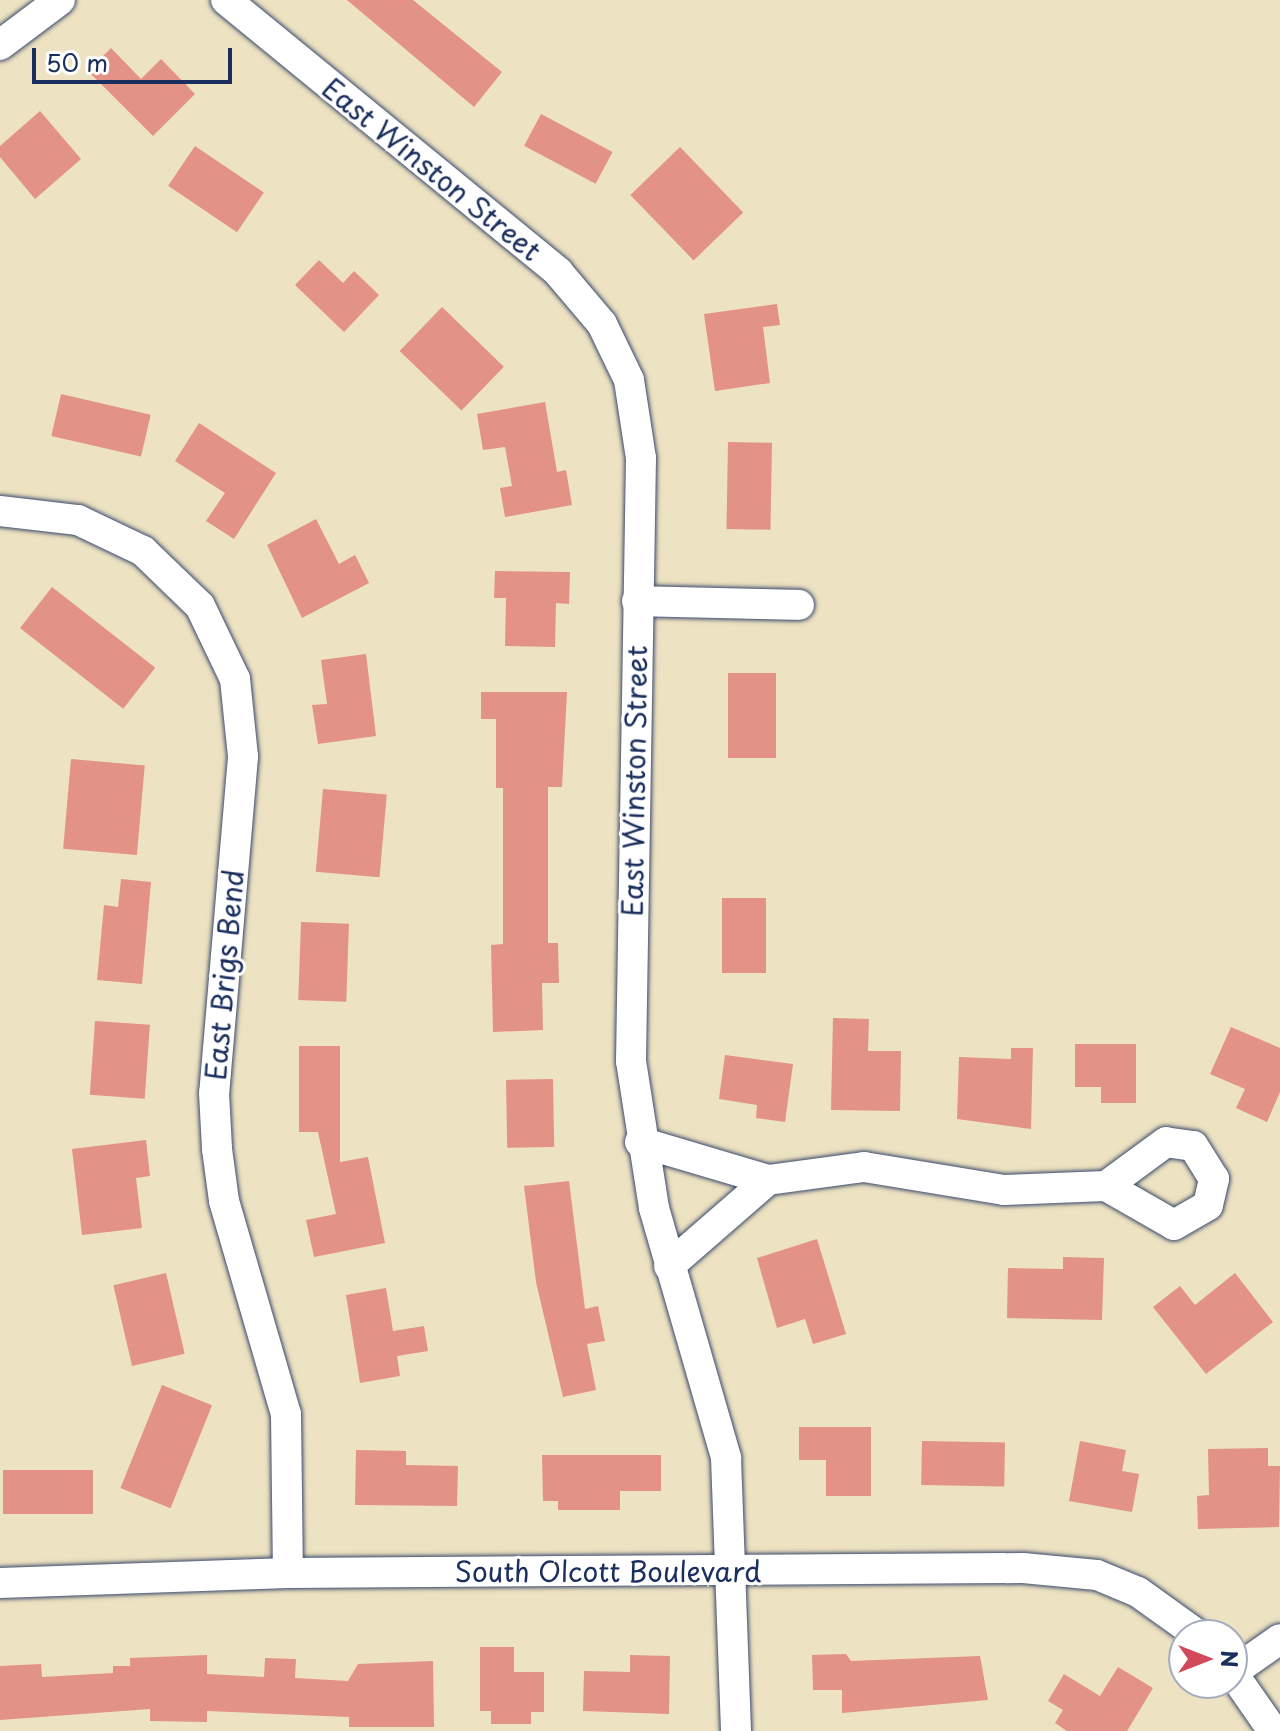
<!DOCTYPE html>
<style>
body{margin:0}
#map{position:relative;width:1280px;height:1731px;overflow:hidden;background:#ede2c1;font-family:"Playpen Sans",sans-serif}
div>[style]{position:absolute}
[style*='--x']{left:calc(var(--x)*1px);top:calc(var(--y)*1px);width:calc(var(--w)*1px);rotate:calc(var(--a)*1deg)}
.building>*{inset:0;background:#e39286;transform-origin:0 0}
.roads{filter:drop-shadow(0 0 2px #3a4a6d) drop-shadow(0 0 2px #3a4a6d)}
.minor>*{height:30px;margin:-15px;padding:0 15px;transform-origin:15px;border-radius:15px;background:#fff}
span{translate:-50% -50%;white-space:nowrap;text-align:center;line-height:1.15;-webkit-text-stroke:6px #fff;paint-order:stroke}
.street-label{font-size:28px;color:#1b2f5e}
.north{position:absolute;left:1168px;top:1619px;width:80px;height:80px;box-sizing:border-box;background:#fff;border:2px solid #a4acbf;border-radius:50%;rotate:90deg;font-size:22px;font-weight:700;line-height:32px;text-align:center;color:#1b2f5e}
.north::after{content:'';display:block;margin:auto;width:28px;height:36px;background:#d1495b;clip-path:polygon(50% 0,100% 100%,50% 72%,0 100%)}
.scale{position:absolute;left:32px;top:48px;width:200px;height:36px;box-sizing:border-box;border:4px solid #1b2f5e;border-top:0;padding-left:10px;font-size:24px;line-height:28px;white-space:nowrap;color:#1b2f5e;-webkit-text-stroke:6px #fff;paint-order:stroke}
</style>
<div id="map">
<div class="building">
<i style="clip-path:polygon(347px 0,413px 0,502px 72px,474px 107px)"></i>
<i style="clip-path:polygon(111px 48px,141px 79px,161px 59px,195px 94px,153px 136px,88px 71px)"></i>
<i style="clip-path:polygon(40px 111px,81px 159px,35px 199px,0 157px,0 146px)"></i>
<i style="left:541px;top:114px;width:81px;height:36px;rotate:28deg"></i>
<i style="left:195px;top:146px;width:83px;height:48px;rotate:34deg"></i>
<i style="left:680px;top:147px;width:91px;height:69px;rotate:46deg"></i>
<i style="clip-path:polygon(319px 260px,343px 283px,354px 271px,379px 295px,344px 332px,295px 285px)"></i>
<i style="clip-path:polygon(777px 304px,780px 325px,763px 327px,770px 383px,715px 391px,704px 314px)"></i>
<i style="left:442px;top:307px;width:86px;height:61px;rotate:44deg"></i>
<i style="left:61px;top:394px;width:92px;height:43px;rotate:13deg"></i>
<i style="clip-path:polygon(545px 402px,557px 472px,566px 470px,572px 505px,505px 517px,500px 488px,512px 486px,505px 447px,483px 450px,477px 414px)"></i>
<i style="clip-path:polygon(199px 423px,276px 473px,234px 539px,206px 521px,225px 493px,175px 461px)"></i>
<i style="left:728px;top:442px;width:44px;height:87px;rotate:1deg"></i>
<i style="clip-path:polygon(316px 519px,339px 564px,355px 555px,369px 583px,302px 618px,267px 545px)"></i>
<i style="clip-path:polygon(495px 571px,570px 572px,569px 604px,556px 603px,555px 647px,505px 646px,506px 598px,494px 598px)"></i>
<i style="left:52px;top:587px;width:131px;height:52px;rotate:38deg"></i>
<i style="clip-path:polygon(366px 654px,376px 736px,318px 744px,312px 705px,327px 704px,321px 660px)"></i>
<i style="left:728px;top:673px;width:48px;height:85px"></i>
<i style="clip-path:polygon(481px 692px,567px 692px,562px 787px,548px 787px,548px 943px,558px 943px,559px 983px,542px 983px,543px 1030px,493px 1032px,491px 945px,503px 944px,503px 788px,496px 788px,496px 719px,481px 719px)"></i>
<i style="left:71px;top:759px;width:74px;height:90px;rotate:5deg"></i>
<i style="left:323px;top:789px;width:64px;height:83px;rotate:5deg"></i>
<i style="clip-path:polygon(121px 879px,151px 882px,142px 984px,97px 980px,104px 905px,118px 907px)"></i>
<i style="left:722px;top:898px;width:44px;height:75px"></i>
<i style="left:301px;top:922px;width:48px;height:78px;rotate:2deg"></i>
<i style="clip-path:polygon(833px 1018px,869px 1019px,868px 1051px,901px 1051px,900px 1111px,831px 1110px)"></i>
<i style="left:95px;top:1021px;width:55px;height:74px;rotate:4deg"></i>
<i style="clip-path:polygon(1231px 1027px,1280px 1048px,1280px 1092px,1267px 1122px,1236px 1108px,1245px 1089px,1210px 1074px)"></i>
<i style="clip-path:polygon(1075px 1044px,1136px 1044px,1136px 1103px,1101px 1103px,1101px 1087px,1075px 1087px)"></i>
<i style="clip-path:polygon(299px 1046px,340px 1046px,340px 1162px,368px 1157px,385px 1243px,314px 1257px,306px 1220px,336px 1214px,318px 1132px,299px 1132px)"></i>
<i style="clip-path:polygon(1011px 1048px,1033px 1048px,1031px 1129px,957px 1119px,959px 1057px,1011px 1059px)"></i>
<i style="clip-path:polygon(725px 1055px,793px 1064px,785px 1122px,756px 1118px,757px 1105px,719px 1099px)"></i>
<i style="left:553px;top:1079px;width:68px;height:47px;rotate:89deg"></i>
<i style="clip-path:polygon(146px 1140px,150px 1176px,136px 1178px,142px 1228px,82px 1235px,72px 1149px)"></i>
<i style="clip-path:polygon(569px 1181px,585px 1309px,598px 1306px,605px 1341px,587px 1344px,596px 1390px,563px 1397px,536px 1282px,524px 1186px)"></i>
<i style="clip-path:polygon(817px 1239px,846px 1334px,813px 1344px,805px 1319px,777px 1328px,757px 1258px)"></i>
<i style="clip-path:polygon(1063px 1257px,1104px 1258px,1102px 1320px,1007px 1318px,1008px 1268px,1063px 1269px)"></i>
<i style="left:166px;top:1273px;width:83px;height:54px;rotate:77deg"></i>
<i style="clip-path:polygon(1235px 1273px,1273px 1322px,1206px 1374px,1153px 1307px,1180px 1286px,1195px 1305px)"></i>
<i style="clip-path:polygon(386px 1288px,393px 1331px,424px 1326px,428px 1351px,397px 1356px,400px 1376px,360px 1383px,346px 1295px)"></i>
<i style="left:162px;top:1385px;width:54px;height:111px;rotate:22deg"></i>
<i style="clip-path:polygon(799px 1427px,871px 1427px,871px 1496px,826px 1496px,826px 1460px,799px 1460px)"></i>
<i style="left:922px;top:1441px;width:83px;height:44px;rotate:1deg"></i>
<i style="clip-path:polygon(1080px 1441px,1126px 1450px,1122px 1471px,1139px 1474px,1132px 1512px,1069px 1501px)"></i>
<i style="clip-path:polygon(1268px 1448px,1268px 1466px,1280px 1466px,1279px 1527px,1198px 1529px,1197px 1496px,1209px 1495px,1208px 1449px)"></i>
<i style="clip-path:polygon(356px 1450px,406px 1451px,406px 1465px,458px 1466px,457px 1506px,355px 1505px)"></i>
<i style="clip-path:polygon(542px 1455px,661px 1455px,661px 1491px,620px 1491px,620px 1510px,558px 1510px,558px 1501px,543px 1501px)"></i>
<i style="left:93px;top:1470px;width:44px;height:90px;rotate:90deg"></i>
<i style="clip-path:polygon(480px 1647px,514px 1647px,514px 1672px,544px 1672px,544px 1712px,531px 1712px,531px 1724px,491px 1724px,491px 1711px,480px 1711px)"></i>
<i style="clip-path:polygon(846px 1654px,851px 1661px,980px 1656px,988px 1700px,842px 1713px,842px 1690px,813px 1690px,812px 1655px)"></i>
<i style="clip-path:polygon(207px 1655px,207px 1674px,264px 1677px,265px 1658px,296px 1659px,295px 1678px,348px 1681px,358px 1664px,433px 1661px,434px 1727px,349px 1727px,349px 1717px,207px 1711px,207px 1722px,150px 1721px,150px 1709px,0 1720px,0 1666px,41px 1664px,42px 1677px,113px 1673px,113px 1666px,130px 1666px,130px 1658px)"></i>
<i style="clip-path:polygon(630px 1655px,670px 1656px,669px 1714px,583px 1711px,584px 1671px,630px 1672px)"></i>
<i style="clip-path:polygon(1118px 1667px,1153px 1688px,1127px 1731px,1067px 1731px,1055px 1723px,1063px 1710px,1048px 1701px,1064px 1674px,1100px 1696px)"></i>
</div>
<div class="roads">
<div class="minor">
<i style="--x:226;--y:0;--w:429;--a:39.3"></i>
<i style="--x:558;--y:272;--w:68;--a:49.8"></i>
<i style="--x:602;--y:324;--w:62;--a:64.3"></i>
<i style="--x:629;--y:380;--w:79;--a:81.3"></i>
<i style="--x:641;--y:458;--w:603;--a:90.95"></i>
<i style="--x:631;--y:1061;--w:149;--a:81.1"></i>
<i style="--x:654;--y:1208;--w:260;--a:73.9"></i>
<i style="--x:726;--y:1458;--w:273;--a:87.9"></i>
<i style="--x:0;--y:45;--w:75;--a:-36.9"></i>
<i style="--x:0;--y:511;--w:79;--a:6.6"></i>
<i style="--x:78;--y:520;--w:72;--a:25.5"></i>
<i style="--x:143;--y:551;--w:79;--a:44"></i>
<i style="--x:200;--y:606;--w:81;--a:64.4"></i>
<i style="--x:235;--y:679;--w:78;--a:84.1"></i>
<i style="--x:243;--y:757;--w:337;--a:94.9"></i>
<i style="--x:214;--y:1093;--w:56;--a:86.9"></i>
<i style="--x:217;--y:1149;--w:52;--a:82.3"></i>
<i style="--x:224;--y:1201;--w:222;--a:73.8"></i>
<i style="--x:286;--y:1414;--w:159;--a:89.3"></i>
<i style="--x:637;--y:601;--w:162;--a:1.4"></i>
<i style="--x:640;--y:1142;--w:134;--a:16.5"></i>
<i style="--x:768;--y:1180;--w:97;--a:-7.7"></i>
<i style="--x:864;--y:1167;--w:142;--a:9.3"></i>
<i style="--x:1004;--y:1190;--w:102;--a:-2.2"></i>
<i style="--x:1106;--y:1186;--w:78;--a:29.8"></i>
<i style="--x:1174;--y:1225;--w:39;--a:-30"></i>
<i style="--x:1208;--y:1205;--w:27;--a:-77"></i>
<i style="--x:1214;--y:1179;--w:39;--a:-122"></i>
<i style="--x:1193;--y:1146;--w:27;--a:-172"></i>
<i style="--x:1166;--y:1142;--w:74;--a:143.7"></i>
<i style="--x:669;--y:1266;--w:131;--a:-41"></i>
<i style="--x:0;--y:1583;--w:288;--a:-2"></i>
<i style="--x:288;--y:1573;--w:735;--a:-0.39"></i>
<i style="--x:1023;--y:1568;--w:74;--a:5.4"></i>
<i style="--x:1097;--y:1575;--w:44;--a:22.5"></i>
<i style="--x:1138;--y:1592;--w:74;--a:35.6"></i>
<i style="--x:1232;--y:1672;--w:72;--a:55.2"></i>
<i style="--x:1233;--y:1672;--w:57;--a:-35.1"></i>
</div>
</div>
<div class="street-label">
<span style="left:432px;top:169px;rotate:39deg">East Winston Street</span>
<span style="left:634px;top:781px;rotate:-89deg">East Winston Street</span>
<span style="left:224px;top:975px;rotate:-85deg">East Brigs Bend</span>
<span style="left:608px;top:1571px">South Olcott Boulevard</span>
</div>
<div class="north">N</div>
<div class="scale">50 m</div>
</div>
